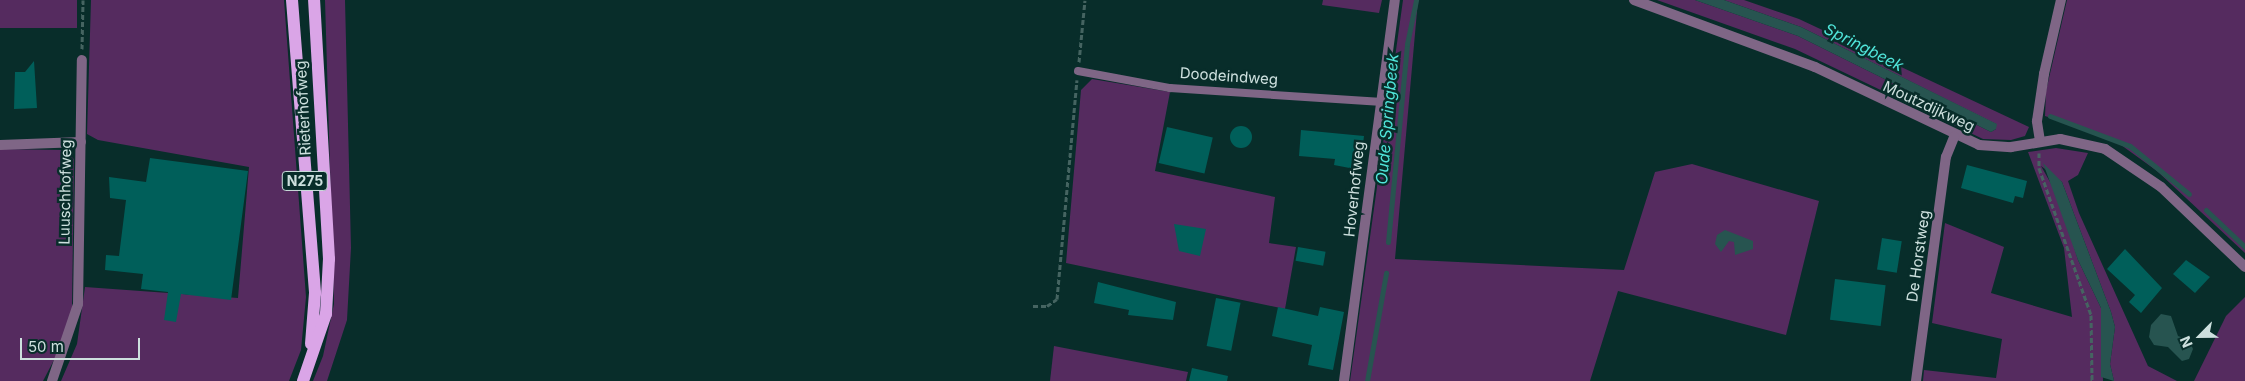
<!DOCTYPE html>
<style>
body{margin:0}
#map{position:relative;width:2245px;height:381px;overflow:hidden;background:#082d2a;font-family:Inter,sans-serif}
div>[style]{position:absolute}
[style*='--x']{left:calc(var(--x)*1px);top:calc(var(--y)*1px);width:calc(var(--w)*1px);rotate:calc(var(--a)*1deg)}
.green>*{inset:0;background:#552b5f;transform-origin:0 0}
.water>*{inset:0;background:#275450}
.stream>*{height:5px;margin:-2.5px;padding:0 2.5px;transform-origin:2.5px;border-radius:2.5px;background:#275450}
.building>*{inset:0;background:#005f5a;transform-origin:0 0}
.round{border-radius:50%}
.path>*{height:3px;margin-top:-1.5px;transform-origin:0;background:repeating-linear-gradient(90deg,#456461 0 5px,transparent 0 7.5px)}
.lane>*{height:8px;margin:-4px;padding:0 4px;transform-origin:4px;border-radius:4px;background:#7f6686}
.street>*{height:10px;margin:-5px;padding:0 5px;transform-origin:5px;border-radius:5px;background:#7f6686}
.primary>*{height:12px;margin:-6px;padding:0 6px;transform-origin:6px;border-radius:6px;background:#daa5e7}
span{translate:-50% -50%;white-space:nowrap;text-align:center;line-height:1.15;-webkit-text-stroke:5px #082d2a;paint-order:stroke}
.shield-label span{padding:1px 4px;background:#082d2a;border:1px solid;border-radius:4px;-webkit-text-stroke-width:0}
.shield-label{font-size:14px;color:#cde0de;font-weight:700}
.street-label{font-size:15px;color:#cde0de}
.water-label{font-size:16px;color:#50e5da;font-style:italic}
.north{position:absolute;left:2175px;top:311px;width:50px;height:50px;-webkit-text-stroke:4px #082d2a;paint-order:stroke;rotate:247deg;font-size:14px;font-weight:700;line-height:20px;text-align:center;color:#cde0de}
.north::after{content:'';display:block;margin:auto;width:18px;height:22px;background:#cde0de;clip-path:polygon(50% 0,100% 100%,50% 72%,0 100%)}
.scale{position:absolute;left:20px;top:338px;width:120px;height:22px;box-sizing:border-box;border:2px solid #cde0de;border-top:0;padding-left:6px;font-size:15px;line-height:18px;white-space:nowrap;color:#cde0de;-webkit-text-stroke:4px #082d2a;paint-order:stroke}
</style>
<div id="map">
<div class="green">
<i style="left:0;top:0;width:77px;height:28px"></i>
<i style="clip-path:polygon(91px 0,284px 0,306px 297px,301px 350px,289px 381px,61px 381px,77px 344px,85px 287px,238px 298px,249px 167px,98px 140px,87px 134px)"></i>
<i style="clip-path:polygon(325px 0,345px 0,351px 248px,347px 320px,327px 381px,313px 381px,323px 356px,334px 304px)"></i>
<i style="clip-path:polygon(1323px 0,1382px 0,1379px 13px,1322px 5px)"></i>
<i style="clip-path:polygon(1403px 0,1418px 0,1395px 259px,1624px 270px,1655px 172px,1692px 164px,1819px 201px,1786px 335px,1618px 291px,1590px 381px,1350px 381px)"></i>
<i style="clip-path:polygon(1657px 0,1695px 0,1798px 36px,1991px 132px,1996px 129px,1996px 124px,1801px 27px,1724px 0,1744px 0,1799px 19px,2029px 127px,2025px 136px,2011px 140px,1983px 139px,1795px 49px)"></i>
<i style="clip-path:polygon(2067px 0,2245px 0,2245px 253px,2157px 171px,2110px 137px,2045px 116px,2046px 91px)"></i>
<i style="clip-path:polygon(1092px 79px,1170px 92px,1155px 171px,1275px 197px,1269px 243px,1296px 247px,1285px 309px,1066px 263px,1081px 90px)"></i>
<i style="clip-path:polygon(2056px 148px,2088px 153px,2078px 175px,2068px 181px,2079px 213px,2148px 366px,2177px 381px,2114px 381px,2110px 364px,2115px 327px,2111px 312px,2062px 182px,2041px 166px,2058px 196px,2078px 260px,2101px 308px,2103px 381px,1923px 381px,1924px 370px,1996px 378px,2002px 339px,1932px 323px,1945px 223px,2004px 247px,1991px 293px,2072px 317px,2064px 248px,2028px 152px)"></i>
<i style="clip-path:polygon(0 149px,63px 150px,74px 159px,72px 309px,67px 335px,43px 381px,0 381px)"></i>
<i style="clip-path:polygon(2245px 297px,2245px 381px,2194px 381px,2226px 316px)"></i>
<i style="clip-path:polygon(1054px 346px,1188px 372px,1186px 381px,1050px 381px)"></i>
</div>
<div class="water">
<i style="clip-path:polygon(1695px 0,1724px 0,1801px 27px,1997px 124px,1996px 129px,1991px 132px,1798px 36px)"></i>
<i style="clip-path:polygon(2043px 163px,2062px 182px,2111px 312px,2115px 327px,2110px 364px,2114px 381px,2101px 377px,2101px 308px,2078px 260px)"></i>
<i style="clip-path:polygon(1725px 230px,1753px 241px,1753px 249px,1735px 255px,1734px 242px,1729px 241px,1721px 252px,1715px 244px,1717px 235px)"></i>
<i style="clip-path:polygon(2161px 314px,2171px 316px,2178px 336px,2189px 340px,2193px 349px,2189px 359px,2182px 361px,2168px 347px,2154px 345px,2149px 337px,2151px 325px)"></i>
</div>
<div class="stream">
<i style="--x:2050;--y:116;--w:85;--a:20.6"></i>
<i style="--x:2130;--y:146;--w:76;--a:39.1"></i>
<i style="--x:2206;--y:210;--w:54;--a:43.5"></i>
<i style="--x:1388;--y:242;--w:199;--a:-84.5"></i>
<i style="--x:1407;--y:44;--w:45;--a:-78.4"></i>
<i style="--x:1367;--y:381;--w:110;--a:-80"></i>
</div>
<div class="building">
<i style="clip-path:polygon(34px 61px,37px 108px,14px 109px,15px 72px,25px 72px)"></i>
<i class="round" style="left:1230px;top:126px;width:22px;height:22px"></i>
<i style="left:1167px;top:127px;width:47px;height:37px;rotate:13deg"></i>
<i style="clip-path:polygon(1301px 130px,1364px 136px,1360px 170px,1334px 165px,1335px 159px,1299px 156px)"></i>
<i style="clip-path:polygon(150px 158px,248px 171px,231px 300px,181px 294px,176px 322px,164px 320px,168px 292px,141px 289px,143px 274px,105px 270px,106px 255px,119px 256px,126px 200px,110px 198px,109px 177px,146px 182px)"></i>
<i style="clip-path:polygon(1967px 165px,2027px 181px,2023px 198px,2015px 196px,2013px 203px,1961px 188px)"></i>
<i style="clip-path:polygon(1174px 224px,1206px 229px,1200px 256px,1179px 251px)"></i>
<i style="left:1882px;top:238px;width:20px;height:32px;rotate:9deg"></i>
<i style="left:1298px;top:247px;width:28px;height:14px;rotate:10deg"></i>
<i style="clip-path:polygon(2125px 249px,2162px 288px,2141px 313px,2129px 302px,2135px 295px,2107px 269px)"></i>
<i style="clip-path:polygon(2186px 260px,2210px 277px,2195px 293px,2173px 274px)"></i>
<i style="left:1835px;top:279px;width:51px;height:41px;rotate:7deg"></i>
<i style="clip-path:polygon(1098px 282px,1176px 302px,1173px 320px,1128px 315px,1129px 310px,1094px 303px)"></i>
<i style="left:1216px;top:298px;width:25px;height:49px;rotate:11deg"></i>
<i style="clip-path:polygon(1278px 307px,1318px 316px,1320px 307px,1344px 312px,1333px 370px,1308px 365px,1312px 345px,1272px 336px)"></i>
<i style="clip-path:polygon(1192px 368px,1228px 376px,1227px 381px,1189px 381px)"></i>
</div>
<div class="path">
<i style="--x:82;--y:49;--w:49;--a:-88.8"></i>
<i style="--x:1079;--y:62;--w:62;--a:-84.5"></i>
<i style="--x:2039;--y:153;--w:15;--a:90"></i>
<i style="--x:2039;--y:168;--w:156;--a:70.5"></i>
<i style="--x:2091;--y:315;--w:66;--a:89.1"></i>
<i style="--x:1033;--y:306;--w:14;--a:0"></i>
<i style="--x:1047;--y:306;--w:12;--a:-35"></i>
<i style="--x:1057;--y:299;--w:220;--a:-84.8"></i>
</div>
<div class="lane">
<i style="--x:1078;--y:71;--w:94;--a:10.5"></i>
<i style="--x:1170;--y:88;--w:209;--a:3.8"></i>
</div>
<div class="street">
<i style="--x:1634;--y:0;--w:193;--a:20.3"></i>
<i style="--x:1815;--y:67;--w:182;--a:25.4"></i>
<i style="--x:1979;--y:145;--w:32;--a:4"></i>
<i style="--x:2011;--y:147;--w:50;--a:-9.3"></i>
<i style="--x:2060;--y:139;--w:46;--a:12.5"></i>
<i style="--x:2105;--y:149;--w:68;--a:34.2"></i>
<i style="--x:2161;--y:187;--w:116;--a:43.6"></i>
<i style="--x:2040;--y:141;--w:20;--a:-99"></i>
<i style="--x:2037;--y:121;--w:48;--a:-81.5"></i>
<i style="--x:2044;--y:74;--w:76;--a:-77.1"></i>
<i style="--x:0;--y:145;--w:81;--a:-2.1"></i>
<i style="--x:52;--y:381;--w:81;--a:-71.3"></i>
<i style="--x:78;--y:304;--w:244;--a:-89.1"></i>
<i style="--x:1344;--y:381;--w:384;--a:-82.4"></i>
<i style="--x:1916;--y:381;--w:226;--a:-82.4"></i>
<i style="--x:1946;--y:157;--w:22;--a:-68"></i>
</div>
<div class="primary">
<i style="--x:292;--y:0;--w:294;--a:85.5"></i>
<i style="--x:315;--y:293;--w:51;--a:94.5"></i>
<i style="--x:303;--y:381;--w:71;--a:-71.1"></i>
<i style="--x:326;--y:314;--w:55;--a:-86.9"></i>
<i style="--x:329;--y:259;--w:259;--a:-93.3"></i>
</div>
<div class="shield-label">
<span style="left:305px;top:181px">N275</span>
</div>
<div class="street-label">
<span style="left:1229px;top:76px;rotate:4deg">Doodeindweg</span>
<span style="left:1929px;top:106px;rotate:25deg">Moutzdijkweg</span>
<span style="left:303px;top:108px;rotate:-93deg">Rieterhofweg</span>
<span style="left:1354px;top:189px;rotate:-84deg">Hoverhofweg</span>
<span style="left:65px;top:192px;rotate:-89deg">Luuschhofweg</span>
<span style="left:1918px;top:256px;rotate:-82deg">De Horstweg</span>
</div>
<div class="water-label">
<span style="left:1864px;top:47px;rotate:27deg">Springbeek</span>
<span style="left:1387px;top:119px;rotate:-85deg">Oude Springbeek</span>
</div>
<div class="north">N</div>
<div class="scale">50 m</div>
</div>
